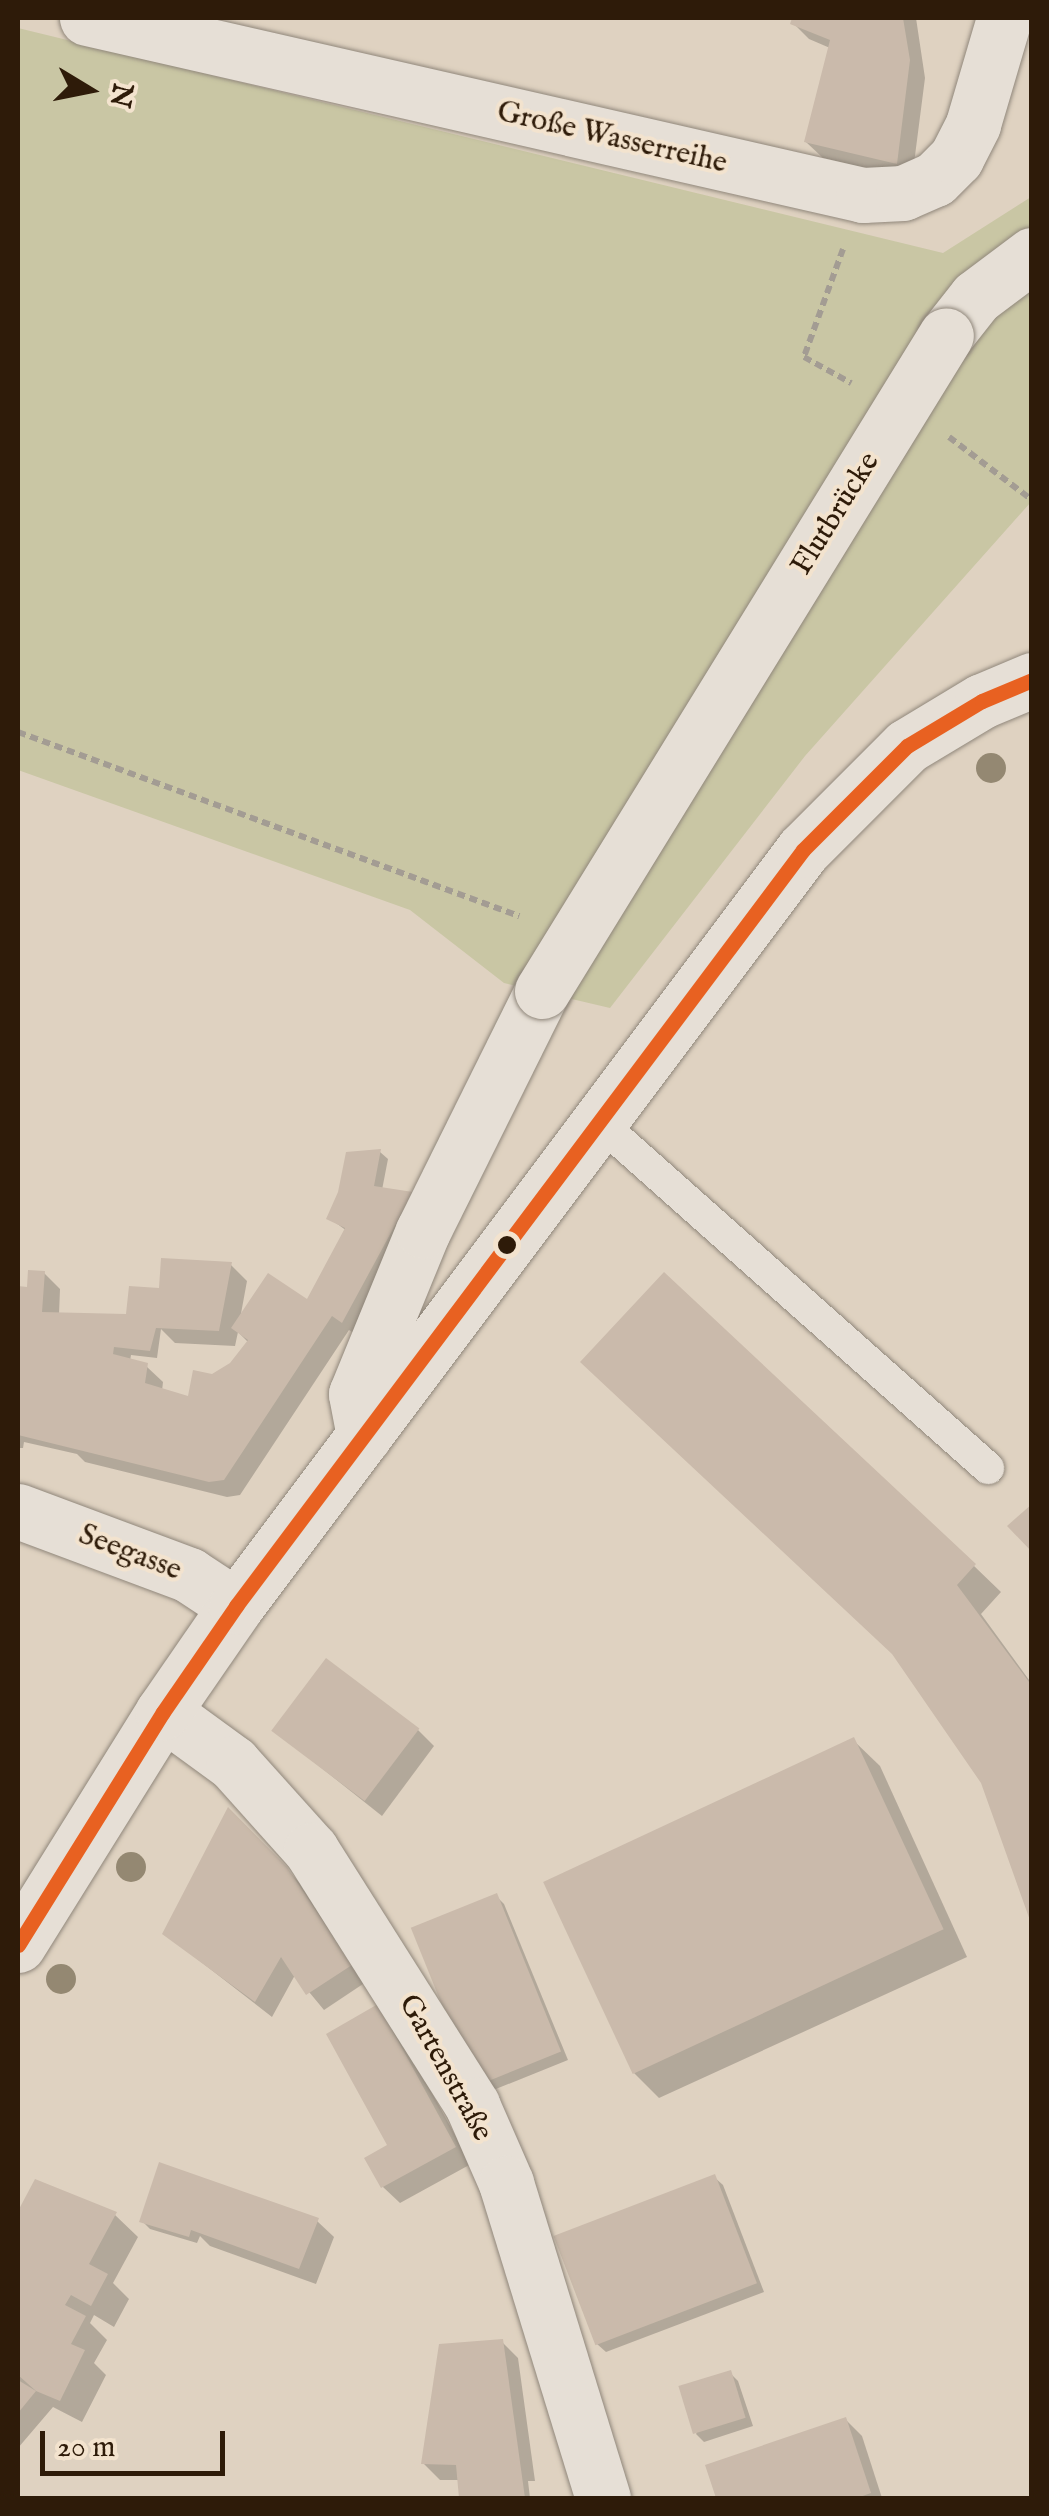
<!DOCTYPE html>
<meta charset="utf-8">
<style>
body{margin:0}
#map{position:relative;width:1049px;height:2516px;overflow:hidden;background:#dfd2c1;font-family:"IM FELL English",serif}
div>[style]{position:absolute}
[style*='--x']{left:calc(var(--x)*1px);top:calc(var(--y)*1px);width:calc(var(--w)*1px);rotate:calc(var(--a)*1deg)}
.green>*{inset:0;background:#c9c6a4}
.shadow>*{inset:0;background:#0003}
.building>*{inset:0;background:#cabaab;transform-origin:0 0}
.path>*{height:6px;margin-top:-3px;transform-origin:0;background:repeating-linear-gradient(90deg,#a39c93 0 8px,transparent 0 13px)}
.roads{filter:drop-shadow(0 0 2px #90877b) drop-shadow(0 0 2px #90877b)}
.service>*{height:32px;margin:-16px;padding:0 16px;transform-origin:16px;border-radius:16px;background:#e6dfd6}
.minor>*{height:55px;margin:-27.5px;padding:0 27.5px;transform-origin:27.5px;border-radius:27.5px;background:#e6dfd6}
.bridges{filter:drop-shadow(0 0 2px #90877b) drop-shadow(0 0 2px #90877b)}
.minor-bridge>*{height:55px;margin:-27.5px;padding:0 27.5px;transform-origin:27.5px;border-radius:27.5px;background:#e6dfd6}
.bus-1>*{height:15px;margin:-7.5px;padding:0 7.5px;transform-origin:7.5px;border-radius:7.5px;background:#e86121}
.trees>*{width:30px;height:30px;margin:-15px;border-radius:50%;background:#948872}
.dots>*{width:28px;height:28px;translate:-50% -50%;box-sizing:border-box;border:5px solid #f3e3ce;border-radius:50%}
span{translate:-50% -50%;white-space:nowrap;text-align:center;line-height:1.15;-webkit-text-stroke:8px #f3e3ce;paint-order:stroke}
.street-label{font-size:30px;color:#2e1b09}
.frame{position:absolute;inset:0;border:20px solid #2e1b09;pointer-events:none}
.north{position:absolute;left:40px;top:40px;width:100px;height:100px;-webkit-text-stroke:8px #f3e3ce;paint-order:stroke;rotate:100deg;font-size:28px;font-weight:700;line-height:40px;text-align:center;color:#2e1b09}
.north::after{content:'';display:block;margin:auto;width:35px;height:45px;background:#2e1b09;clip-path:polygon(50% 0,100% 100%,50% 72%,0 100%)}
.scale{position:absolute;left:40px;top:2431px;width:185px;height:45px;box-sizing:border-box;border:5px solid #2e1b09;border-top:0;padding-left:12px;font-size:30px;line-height:35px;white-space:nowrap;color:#2e1b09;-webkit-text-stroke:8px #f3e3ce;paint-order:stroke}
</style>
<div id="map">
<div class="green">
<i style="clip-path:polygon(18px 28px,943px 253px,1031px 197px,1031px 502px,805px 756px,610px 1008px,504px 983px,410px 910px,18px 770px)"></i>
</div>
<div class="shadow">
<i style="clip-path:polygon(795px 18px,916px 18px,925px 78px,912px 179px,823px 158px,806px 142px,830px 48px,809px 39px,793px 23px)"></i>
<i style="clip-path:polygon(evenodd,380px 1152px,388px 1159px,382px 1190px,412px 1194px,359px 1337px,349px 1330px,240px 1495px,227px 1497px,85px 1462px,77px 1454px,24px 1442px,23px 1448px,18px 1448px,18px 1289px,29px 1290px,44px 1273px,60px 1289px,59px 1315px,128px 1317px,158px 1290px,231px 1265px,247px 1281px,240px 1319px,308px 1303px,347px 1231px,329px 1218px,380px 1152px,161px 1329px,175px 1343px,235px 1346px,238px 1332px,249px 1343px,232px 1364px,190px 1399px,162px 1391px,163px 1382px,146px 1366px,130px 1361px,131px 1355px,157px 1358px,161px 1329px)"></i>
<i style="clip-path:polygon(610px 1389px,974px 1566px,1001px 1592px,981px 1614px,1032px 1684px,1032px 1920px,983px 1782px,898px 1658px)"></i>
<i style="clip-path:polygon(418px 1730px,434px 1746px,382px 1816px,275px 1731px)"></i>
<i style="clip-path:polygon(853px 1740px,880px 1766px,967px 1957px,659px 2098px,632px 2071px)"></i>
<i style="clip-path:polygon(228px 1811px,303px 1886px,366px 1982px,324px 2010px,295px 1975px,272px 2017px,165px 1934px)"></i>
<i style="clip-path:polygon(496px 1896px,504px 1904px,568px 2060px,486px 2093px)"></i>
<i style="clip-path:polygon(378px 2007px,394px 2024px,471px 2164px,400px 2203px,383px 2187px,390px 2146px)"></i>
<i style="clip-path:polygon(714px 2177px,723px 2185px,764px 2292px,606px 2352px,597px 2344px)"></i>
<i style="clip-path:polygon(36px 2182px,115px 2215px,138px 2237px,113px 2283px,129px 2299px,114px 2327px,94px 2315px,90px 2323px,107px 2340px,94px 2363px,106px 2375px,82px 2422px,53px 2407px,18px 2448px,18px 2215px)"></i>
<i style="clip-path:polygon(142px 2221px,317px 2221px,334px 2237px,316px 2284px,210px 2246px,200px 2236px,197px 2243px,150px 2229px)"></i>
<i style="clip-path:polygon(502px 2342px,518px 2358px,535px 2481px,528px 2481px,530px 2498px,462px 2498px,460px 2480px,440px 2480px,424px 2464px)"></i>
<i style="clip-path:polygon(730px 2373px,738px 2381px,753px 2426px,704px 2442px,696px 2434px)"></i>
<i style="clip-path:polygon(846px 2420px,862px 2436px,882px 2498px,718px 2498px,708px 2466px)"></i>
</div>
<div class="building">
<i style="clip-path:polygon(792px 18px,903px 18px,910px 60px,897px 164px,804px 142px,830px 40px,790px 24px)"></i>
<i style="clip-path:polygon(381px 1149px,374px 1186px,413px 1192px,342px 1323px,332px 1316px,224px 1480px,209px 1482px,18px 1435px,18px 1286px,27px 1287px,28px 1270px,45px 1271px,42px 1312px,126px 1314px,129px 1286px,159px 1288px,161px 1258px,232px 1262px,219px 1331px,156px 1328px,150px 1351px,114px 1347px,113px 1354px,148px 1363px,145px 1383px,188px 1396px,193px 1370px,212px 1374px,230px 1363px,248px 1340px,231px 1328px,268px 1273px,307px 1299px,345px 1228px,326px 1219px,338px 1192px,346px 1152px)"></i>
<i style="clip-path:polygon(664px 1272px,976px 1564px,957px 1585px,1032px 1686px,1032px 1926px,981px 1783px,892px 1654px,580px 1362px)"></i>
<i style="clip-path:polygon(1032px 1504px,1032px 1552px,1007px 1526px)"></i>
<i style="left:326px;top:1658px;width:117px;height:91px;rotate:37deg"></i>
<i style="left:854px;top:1737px;width:212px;height:343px;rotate:65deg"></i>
<i style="clip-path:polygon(228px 1807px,287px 1867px,352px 1965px,306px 1995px,281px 1957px,255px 2002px,162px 1934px)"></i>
<i style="left:497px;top:1893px;width:171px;height:93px;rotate:68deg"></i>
<i style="clip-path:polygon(378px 2004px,456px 2147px,381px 2188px,364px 2158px,387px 2145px,326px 2034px)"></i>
<i style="clip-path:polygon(159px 2162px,319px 2218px,299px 2269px,191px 2230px,189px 2237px,139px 2222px)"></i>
<i style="left:715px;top:2174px;width:117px;height:173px;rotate:69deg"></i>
<i style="clip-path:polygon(35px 2179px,117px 2212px,89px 2264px,108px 2274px,91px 2306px,71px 2295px,65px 2305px,86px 2316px,71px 2344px,85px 2350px,60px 2401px,36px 2391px,18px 2375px,18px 2211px)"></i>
<i style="clip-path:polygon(503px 2339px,525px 2498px,459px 2498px,456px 2465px,421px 2464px,439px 2344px)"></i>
<i style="left:731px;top:2370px;width:50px;height:55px;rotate:73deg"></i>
<i style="clip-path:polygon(18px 2380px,36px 2391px,18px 2413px)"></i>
<i style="clip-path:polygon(846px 2417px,871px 2493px,857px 2498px,716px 2498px,705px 2465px)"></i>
</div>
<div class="path">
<i style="--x:843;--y:249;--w:115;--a:109.9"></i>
<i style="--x:804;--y:357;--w:54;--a:29"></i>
<i style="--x:949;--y:437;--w:104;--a:37.2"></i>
<i style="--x:18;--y:732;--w:534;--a:20.17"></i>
</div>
<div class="roads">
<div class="service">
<i style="--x:601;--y:1124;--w:518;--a:41.63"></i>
</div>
<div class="minor">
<i style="--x:87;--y:18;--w:796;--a:12.85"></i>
<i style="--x:863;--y:195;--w:40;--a:-2.9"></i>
<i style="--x:903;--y:193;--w:35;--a:-24"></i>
<i style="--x:935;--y:179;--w:30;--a:-45"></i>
<i style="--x:956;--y:158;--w:38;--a:-63"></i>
<i style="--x:973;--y:124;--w:109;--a:-73.6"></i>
<i style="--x:946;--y:335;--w:48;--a:-51.7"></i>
<i style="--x:976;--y:297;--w:70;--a:-36.9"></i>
<i style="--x:364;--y:1436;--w:43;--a:-100.8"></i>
<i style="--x:356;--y:1394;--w:176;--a:-67.7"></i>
<i style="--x:423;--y:1231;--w:268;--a:-63.6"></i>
<i style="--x:18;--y:1511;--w:183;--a:20.5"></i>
<i style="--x:189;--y:1575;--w:56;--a:33.4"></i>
<i style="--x:163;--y:1712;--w:87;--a:36.1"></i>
<i style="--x:233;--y:1763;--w:117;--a:48.1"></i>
<i style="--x:311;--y:1850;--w:302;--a:57.7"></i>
<i style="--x:472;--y:2105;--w:85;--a:66.4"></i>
<i style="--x:506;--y:2183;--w:330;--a:72.9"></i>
<i style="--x:18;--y:1945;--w:274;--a:-58.1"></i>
<i style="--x:163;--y:1712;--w:129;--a:-55.4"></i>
<i style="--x:236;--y:1606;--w:945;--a:-53.13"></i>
<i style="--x:803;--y:850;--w:147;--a:-45"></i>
<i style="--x:907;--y:746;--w:87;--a:-31"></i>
<i style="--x:982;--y:701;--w:54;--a:-22.8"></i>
</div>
</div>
<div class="bridges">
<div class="minor-bridge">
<i style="--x:542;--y:991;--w:770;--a:-58.37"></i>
</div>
</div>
<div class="bus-1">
<i style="--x:18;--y:1945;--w:274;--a:-58.1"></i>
<i style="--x:163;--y:1712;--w:129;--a:-55.4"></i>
<i style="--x:236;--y:1606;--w:945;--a:-53.13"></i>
<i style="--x:803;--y:850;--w:147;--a:-45"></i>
<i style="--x:907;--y:746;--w:87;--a:-31"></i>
<i style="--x:982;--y:701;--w:54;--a:-22.8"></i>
</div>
<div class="trees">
<i style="left:991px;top:768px"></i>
<i style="left:131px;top:1867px"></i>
<i style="left:61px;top:1979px"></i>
</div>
<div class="dots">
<i style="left:507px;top:1245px;background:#2e1b09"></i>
</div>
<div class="street-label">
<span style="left:612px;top:138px;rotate:13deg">Große Wasserreihe</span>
<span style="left:836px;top:514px;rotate:-58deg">Flutbrücke</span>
<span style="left:130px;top:1553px;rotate:21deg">Seegasse</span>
<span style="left:445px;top:2068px;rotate:61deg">Gartenstraße</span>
</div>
<div class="frame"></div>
<div class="north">N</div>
<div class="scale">20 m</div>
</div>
